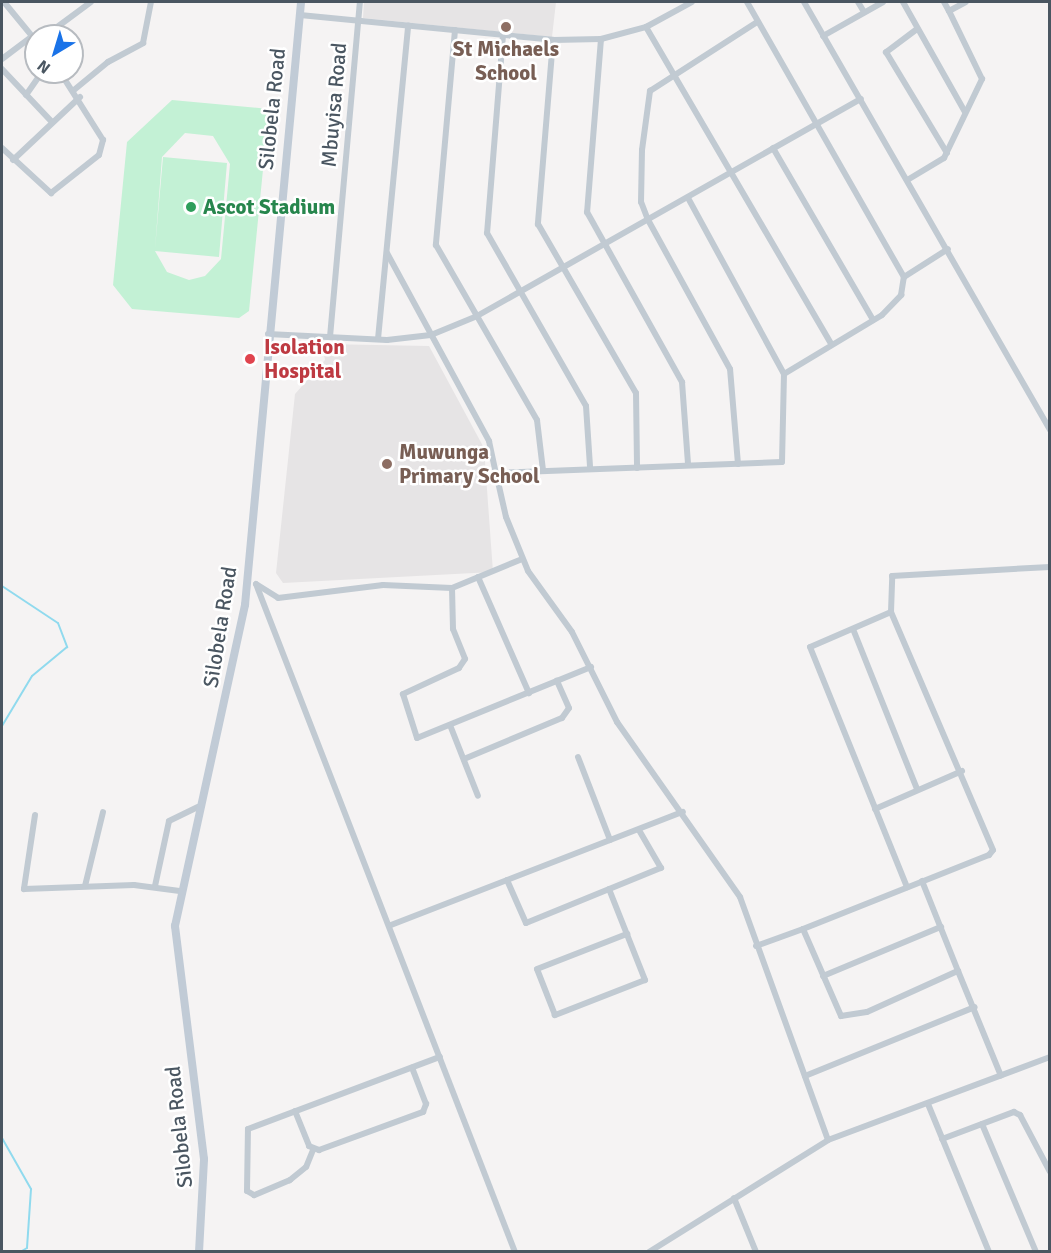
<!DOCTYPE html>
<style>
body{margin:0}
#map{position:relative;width:1051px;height:1253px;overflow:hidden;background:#f5f3f3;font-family:Signika,sans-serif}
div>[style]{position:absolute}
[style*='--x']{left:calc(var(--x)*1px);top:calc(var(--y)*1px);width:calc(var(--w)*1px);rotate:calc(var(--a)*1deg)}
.education>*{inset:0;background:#e6e4e5}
.green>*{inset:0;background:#c3f1d5}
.stream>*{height:2px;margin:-1px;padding:0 1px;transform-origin:1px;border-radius:1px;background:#90daee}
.street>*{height:6px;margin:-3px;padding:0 3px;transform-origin:3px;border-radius:3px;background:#c1cad2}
.secondary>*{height:8px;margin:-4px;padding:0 4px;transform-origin:4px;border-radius:4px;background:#c1cbd6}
.dots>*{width:16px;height:16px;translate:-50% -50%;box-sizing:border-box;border:3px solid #fff;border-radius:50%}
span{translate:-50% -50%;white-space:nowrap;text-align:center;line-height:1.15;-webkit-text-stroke:5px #fff;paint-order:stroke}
.education-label{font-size:21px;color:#785e54;font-weight:700}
.left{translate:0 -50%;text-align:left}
.street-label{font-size:21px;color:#4a5661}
.leisure-label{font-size:21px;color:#27864d;font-weight:700}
.health-label{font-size:21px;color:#be3a42;font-weight:700}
.frame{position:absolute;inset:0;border:3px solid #4a5661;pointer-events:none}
.north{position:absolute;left:24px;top:24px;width:60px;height:60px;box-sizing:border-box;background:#fff;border:2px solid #b7bbc0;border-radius:50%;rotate:218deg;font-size:16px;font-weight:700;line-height:24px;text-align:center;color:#4a5661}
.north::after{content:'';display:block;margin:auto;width:21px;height:27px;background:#1a73e8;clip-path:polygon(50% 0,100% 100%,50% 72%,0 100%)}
</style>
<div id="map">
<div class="education">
<i style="clip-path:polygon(364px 2px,556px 2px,552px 37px,363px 18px)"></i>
<i style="clip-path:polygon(322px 344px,429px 346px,484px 448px,493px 572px,283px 583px,276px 573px,295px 394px,325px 360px)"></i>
</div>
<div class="green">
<i style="clip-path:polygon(evenodd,172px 100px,269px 109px,249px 311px,239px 318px,132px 309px,113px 285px,127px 142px,172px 100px,185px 133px,213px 136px,230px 164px,221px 259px,205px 276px,189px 280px,167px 272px,155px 251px,219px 257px,227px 163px,163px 157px,155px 249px,162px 157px,185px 133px)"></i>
</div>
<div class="stream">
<i style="--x:2;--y:586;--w:67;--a:33.5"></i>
<i style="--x:58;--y:623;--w:26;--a:69"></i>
<i style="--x:67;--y:647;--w:45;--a:140.4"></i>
<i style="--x:32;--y:676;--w:58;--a:121"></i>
<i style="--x:2;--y:1138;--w:59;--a:60.4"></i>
<i style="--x:31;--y:1189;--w:59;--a:93.9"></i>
<i style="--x:27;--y:1248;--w:8;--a:150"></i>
</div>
<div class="street">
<i style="--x:4;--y:2;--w:50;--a:50.6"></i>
<i style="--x:747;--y:2;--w:317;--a:60.3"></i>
<i style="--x:804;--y:2;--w:494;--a:60.1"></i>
<i style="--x:858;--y:2;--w:12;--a:59"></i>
<i style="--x:903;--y:2;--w:126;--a:60.6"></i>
<i style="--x:944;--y:2;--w:10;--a:61"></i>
<i style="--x:949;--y:11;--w:19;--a:-28"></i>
<i style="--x:300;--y:15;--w:254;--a:5.6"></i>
<i style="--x:553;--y:40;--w:185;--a:94.7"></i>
<i style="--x:538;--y:224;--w:195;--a:59.9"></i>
<i style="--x:636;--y:393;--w:75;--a:89.2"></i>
<i style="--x:646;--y:27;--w:367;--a:59.7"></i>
<i style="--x:917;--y:29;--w:39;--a:143"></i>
<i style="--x:886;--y:52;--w:118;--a:58.9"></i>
<i style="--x:455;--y:30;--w:216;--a:95.1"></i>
<i style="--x:436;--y:245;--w:202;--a:60"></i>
<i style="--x:537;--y:420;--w:50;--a:83.2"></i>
<i style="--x:503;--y:35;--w:199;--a:94.6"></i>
<i style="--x:487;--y:233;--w:199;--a:60.2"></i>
<i style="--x:586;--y:406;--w:61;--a:86.2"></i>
<i style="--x:45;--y:36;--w:57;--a:-36.5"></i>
<i style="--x:823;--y:36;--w:69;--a:-29.5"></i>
<i style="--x:601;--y:39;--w:174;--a:94.6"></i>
<i style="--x:587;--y:212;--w:195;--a:60.8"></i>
<i style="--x:682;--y:382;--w:82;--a:85.8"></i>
<i style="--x:553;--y:40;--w:48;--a:-1.2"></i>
<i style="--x:601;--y:39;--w:47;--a:-14.9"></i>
<i style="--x:646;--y:27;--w:52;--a:-28.5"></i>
<i style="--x:2;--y:59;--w:38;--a:-37"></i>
<i style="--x:2;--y:69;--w:73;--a:46.7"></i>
<i style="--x:74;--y:90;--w:44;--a:-39.5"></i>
<i style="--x:108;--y:62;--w:40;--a:-28"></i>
<i style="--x:143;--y:43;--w:42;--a:-79"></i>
<i style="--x:26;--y:95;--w:28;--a:-55"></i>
<i style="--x:2;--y:148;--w:67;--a:42.6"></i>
<i style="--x:51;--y:193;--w:61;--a:-38.4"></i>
<i style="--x:99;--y:155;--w:16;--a:-75"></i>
<i style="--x:103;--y:140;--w:80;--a:-122.3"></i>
<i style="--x:773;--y:148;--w:199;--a:59.8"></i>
<i style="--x:13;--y:160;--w:92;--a:-43.2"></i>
<i style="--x:909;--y:179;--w:41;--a:-31"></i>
<i style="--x:944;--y:158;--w:88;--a:-64.3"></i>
<i style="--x:982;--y:79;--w:76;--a:-115.9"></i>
<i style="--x:387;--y:253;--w:214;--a:61.5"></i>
<i style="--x:489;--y:441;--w:33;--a:78"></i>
<i style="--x:496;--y:473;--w:286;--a:-2.2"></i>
<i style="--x:782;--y:462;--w:88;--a:-88.7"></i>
<i style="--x:784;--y:374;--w:200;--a:-118.6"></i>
<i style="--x:268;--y:334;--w:119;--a:2.9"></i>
<i style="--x:387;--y:340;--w:44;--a:-6.5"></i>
<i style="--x:431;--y:335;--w:50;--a:-22.4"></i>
<i style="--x:477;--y:316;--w:441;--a:-29.5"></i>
<i style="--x:330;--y:337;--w:336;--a:-84.9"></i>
<i style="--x:378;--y:339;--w:315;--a:-84.5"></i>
<i style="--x:784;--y:374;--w:114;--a:-31"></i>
<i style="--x:882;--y:315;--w:28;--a:-46"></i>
<i style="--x:901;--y:295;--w:18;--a:-81"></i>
<i style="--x:904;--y:277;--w:52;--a:-32.5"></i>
<i style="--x:738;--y:464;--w:95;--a:-94.8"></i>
<i style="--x:730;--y:369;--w:170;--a:-118.8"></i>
<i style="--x:648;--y:220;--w:19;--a:-111"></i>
<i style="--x:641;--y:202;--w:52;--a:-88.9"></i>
<i style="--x:642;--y:150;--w:60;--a:-82.3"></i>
<i style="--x:650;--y:91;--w:127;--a:-32.8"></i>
<i style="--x:496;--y:473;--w:45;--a:77.2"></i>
<i style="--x:506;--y:517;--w:58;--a:67.8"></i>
<i style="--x:528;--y:571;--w:75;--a:54.2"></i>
<i style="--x:572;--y:632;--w:101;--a:63.4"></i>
<i style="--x:617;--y:722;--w:214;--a:54.9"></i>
<i style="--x:740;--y:897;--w:258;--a:70.1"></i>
<i style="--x:478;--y:577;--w:127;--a:66.3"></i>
<i style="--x:256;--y:584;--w:716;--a:68.81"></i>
<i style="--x:256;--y:584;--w:26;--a:32"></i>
<i style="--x:278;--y:598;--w:106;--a:-7.1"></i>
<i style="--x:383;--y:585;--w:69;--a:2.5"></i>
<i style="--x:452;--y:588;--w:76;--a:-22.5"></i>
<i style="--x:452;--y:588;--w:41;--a:88.6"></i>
<i style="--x:453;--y:629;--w:32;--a:68"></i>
<i style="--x:465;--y:659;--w:11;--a:124"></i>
<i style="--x:459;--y:668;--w:62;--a:155.1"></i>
<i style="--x:403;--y:694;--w:46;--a:72.3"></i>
<i style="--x:417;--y:738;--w:188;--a:-22.2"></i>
<i style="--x:891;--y:612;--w:36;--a:-88"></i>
<i style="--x:892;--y:576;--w:158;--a:-3.3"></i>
<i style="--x:853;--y:629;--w:172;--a:68.2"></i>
<i style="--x:450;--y:725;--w:76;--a:68.5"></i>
<i style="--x:578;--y:757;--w:89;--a:68.9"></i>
<i style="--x:464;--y:759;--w:106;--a:-22.7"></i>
<i style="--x:562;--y:718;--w:12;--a:-55"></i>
<i style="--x:569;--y:708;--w:30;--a:-114"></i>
<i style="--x:875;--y:809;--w:95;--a:-23.6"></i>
<i style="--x:35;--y:815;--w:75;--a:98.5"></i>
<i style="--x:24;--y:889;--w:110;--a:-2.1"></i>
<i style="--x:134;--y:885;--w:46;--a:7.4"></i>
<i style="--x:507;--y:880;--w:47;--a:66.2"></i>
<i style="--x:526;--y:923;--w:146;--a:-22.2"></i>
<i style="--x:661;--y:868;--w:44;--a:-120.1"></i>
<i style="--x:85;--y:886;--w:76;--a:-76.3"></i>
<i style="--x:155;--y:886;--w:66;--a:-77.8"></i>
<i style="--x:169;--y:821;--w:32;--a:-26"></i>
<i style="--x:609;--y:889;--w:98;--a:68.4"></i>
<i style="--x:645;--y:980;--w:97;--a:158.7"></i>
<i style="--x:555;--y:1015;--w:49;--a:-111.4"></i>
<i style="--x:537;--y:969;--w:97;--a:-21.3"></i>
<i style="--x:391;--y:925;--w:313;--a:-21.2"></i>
<i style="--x:803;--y:929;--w:95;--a:66.4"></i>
<i style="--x:841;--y:1016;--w:26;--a:-9"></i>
<i style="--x:867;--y:1012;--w:100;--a:-24.3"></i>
<i style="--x:958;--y:971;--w:97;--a:-111.8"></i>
<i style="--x:756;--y:946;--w:50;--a:-19.9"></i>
<i style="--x:803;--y:929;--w:200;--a:-21.7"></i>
<i style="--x:989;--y:855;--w:6;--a:-51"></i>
<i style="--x:993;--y:850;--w:259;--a:-113.2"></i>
<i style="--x:891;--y:612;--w:88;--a:156.6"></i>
<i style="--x:810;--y:647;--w:259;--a:68"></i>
<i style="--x:958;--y:971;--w:113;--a:67.7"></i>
<i style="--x:823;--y:976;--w:128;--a:-22.6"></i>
<i style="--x:805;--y:1076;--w:183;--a:-22.1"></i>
<i style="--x:928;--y:1104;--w:160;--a:67.6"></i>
<i style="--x:295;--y:1111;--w:38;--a:68"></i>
<i style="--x:309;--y:1146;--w:11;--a:22"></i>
<i style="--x:319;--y:1150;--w:111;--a:-20.1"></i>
<i style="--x:423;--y:1112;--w:9;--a:-69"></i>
<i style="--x:426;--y:1104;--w:39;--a:-111"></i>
<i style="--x:982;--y:1124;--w:139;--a:67.1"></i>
<i style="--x:942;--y:1139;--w:77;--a:-20.6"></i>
<i style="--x:1014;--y:1112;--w:7;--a:27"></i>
<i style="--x:1020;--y:1115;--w:64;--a:62.2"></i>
<i style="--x:313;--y:1150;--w:18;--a:112"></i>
<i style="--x:306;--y:1167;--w:21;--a:141"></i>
<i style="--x:290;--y:1180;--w:39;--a:157"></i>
<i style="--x:254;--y:1195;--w:8;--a:-150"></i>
<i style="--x:247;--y:1191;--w:62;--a:-89.1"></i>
<i style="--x:248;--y:1129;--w:205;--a:-20.6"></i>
<i style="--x:734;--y:1198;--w:58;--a:67.8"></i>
<i style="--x:649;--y:1252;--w:211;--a:-32"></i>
<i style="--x:828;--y:1140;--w:237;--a:-20.5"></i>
</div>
<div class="secondary">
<i style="--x:199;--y:1252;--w:93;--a:-86.9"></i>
<i style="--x:204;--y:1159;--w:235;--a:-97.1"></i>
<i style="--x:175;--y:926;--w:329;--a:-77.7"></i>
<i style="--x:245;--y:605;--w:606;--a:-84.69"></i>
</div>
<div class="dots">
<i style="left:506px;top:27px;background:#8d6e63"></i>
<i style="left:191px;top:207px;background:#2e9e5b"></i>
<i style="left:250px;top:359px;background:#e0444e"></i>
<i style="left:387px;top:464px;background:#8d6e63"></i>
</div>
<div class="education-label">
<span style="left:506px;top:61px">St Michaels<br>School</span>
<span class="left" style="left:399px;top:464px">Muwunga<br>Primary School</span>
</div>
<div class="street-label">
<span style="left:334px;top:105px;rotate:-85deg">Mbuyisa Road</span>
<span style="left:272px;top:109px;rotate:-84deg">Silobela Road</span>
<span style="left:220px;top:627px;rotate:-81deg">Silobela Road</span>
<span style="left:179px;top:1127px;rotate:-96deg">Silobela Road</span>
</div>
<div class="leisure-label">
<span class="left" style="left:203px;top:207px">Ascot Stadium</span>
</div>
<div class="health-label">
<span class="left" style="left:264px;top:359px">Isolation<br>Hospital</span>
</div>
<div class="frame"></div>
<div class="north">N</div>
</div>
